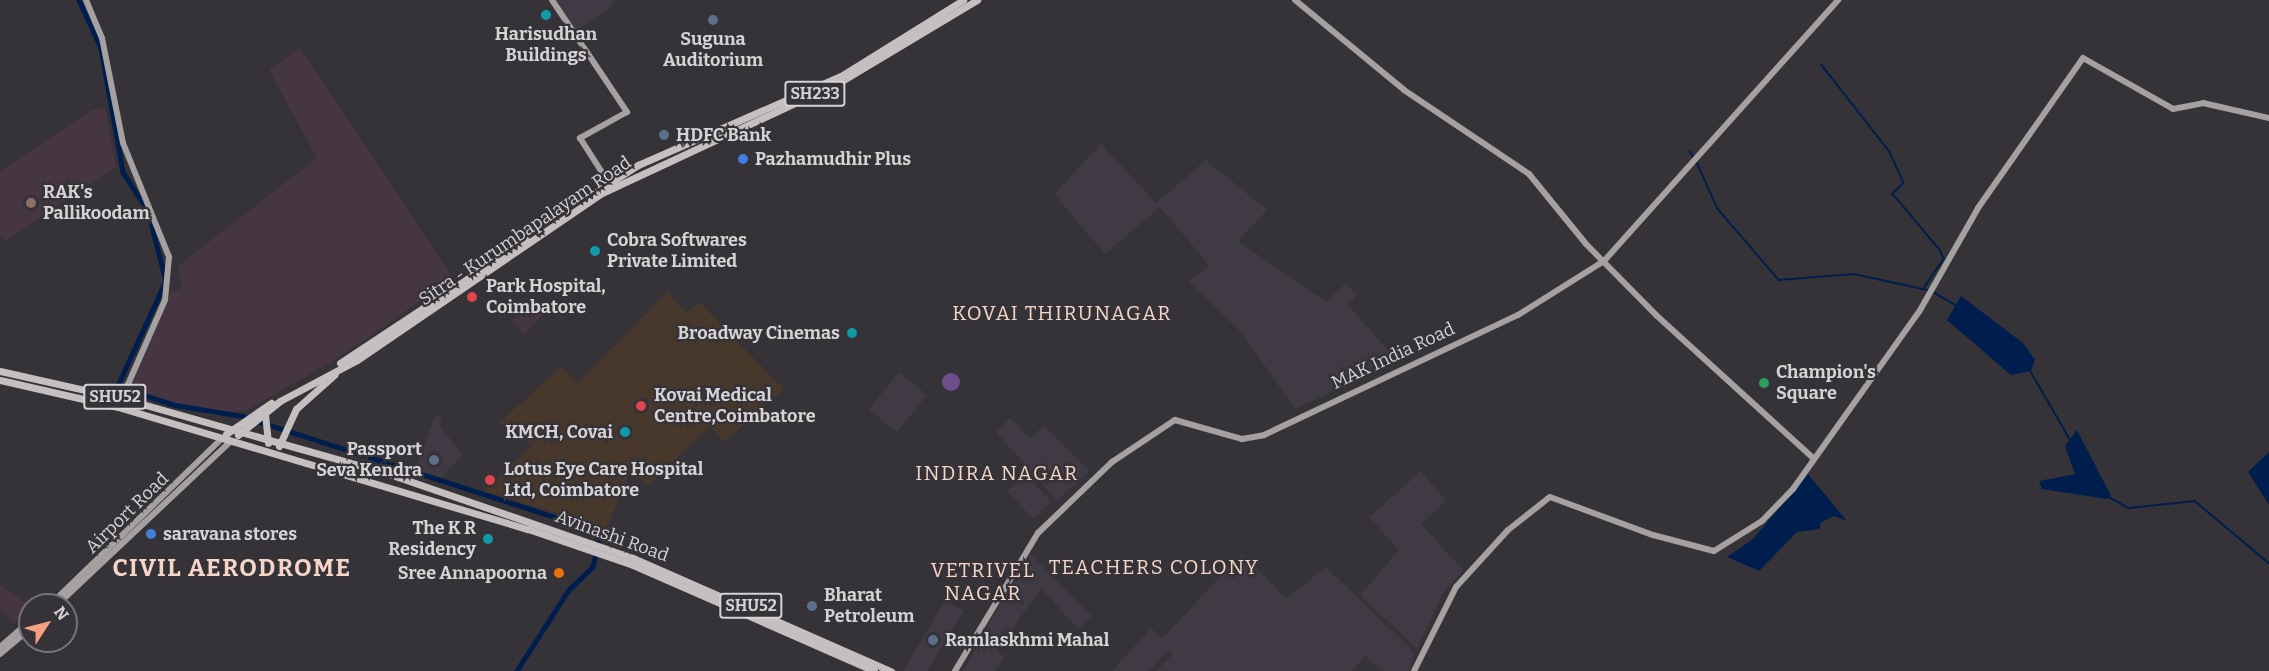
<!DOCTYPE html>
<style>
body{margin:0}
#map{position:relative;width:2269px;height:671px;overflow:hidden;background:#353337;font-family:Bitter,serif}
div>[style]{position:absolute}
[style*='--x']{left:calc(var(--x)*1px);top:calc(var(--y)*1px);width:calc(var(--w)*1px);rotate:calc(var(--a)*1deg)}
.built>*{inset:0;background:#3f3a44;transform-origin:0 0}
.education>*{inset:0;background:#463642;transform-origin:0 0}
.medical>*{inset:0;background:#48382c}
.green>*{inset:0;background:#6e4d8c}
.round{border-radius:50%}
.water>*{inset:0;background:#001e4d}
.stream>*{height:1.5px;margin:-0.75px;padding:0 0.75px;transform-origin:0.75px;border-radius:0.75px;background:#001e4d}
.canal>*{height:4.5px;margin:-2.25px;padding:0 2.25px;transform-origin:2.25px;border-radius:2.25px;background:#001e4d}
.secondary>*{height:6px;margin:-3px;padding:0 3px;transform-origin:3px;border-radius:3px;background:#a5a1a1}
.primary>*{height:7px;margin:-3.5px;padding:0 3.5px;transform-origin:3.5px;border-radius:3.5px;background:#c5bfbf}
.dots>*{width:16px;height:16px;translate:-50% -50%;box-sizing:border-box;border:3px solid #353337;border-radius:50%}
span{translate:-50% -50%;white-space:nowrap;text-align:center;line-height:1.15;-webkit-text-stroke:4.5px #353337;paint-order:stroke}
.shield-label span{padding:2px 4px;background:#353337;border:2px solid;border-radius:4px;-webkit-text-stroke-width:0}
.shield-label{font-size:16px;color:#d5d3d6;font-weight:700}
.poi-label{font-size:18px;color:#d5d3d6;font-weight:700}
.left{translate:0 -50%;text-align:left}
.right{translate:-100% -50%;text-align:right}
.street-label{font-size:18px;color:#d5d3d6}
.neighbourhood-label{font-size:20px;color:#f6d5c9;letter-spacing:1.5px}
.district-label{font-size:24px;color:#f6d5c9;font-weight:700;letter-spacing:1.5px}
.north{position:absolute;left:18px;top:593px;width:60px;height:60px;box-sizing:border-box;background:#353337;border:2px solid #757377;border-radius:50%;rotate:54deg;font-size:16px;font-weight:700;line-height:24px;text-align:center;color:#d5d3d6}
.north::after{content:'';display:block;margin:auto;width:21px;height:27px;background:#f2a081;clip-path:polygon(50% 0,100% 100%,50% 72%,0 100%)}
</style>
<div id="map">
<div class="built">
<i style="clip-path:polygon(552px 0,614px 0,616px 3px,575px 32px)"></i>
<i style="clip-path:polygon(1101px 144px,1156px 203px,1206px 160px,1211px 164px,1267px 210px,1238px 241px,1326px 302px,1345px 284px,1357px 295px,1348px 305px,1398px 361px,1295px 409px,1242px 333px,1189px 282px,1209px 265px,1160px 207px,1105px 254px,1054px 194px)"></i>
<i style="left:899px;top:372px;width:36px;height:48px;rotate:39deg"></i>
<i style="clip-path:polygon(435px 415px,442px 417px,440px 427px,463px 455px,440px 478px,415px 470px)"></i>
<i style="clip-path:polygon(1010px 418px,1030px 439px,1044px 425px,1089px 471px,1057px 501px,996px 432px)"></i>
<i style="clip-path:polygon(1421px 471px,1446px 501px,1421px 524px,1463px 570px,1442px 595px,1417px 649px,1360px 595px,1399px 550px,1369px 517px)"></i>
<i style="left:1026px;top:474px;width:38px;height:25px;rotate:48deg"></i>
<i style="clip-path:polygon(1029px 552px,1092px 616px,1079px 630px,1041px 588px,997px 651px,1005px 657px,995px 671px,963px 671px)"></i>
<i style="clip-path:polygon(1242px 553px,1286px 599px,1326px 567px,1415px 653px,1409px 671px,1383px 671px,1365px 656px,1352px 671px,1156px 671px,1173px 654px,1169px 650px,1149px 671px,1112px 671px,1151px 628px,1162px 639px)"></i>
<i style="clip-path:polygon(944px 602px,964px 610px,927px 671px,903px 671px)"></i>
</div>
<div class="education">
<i style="clip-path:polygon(300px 48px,453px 278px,338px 358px,247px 410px,212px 415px,130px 388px,171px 292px,182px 288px,178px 266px,317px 158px,269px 70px)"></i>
<i style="clip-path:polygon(105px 108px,116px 167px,5px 241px,0 235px,0 172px,92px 110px)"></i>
<i style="left:532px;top:300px;width:18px;height:30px;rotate:43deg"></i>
<i style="clip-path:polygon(0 584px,30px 606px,15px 624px,0 609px)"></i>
</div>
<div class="medical">
<i style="clip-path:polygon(667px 292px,687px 313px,699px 302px,784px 389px,724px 442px,710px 426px,649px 485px,629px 473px,607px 528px,484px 491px,532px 446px,499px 423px,561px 367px,577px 384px)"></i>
</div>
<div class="green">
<i class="round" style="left:942px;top:373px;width:18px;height:18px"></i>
</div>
<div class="water">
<i style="clip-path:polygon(1961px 296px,2023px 343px,2035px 360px,2031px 371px,2011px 375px,1947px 320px)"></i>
<i style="clip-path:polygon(2077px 430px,2111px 496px,2107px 499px,2042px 489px,2039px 481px,2075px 474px,2065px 446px)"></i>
<i style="clip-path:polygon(2269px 452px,2269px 505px,2248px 472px)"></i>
<i style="clip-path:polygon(1808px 474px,1847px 521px,1834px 516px,1820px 523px,1820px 529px,1797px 532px,1759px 571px,1727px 557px,1753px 539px)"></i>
</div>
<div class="stream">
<i style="--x:1821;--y:64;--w:112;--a:51.9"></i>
<i style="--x:1890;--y:152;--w:34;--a:66"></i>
<i style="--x:1904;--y:183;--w:16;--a:135"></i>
<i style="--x:1893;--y:194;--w:73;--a:50"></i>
<i style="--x:1940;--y:250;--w:10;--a:66"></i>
<i style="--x:1944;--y:259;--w:34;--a:124"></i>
<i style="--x:1690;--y:151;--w:8;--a:60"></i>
<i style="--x:1697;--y:162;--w:51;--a:65.9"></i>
<i style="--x:1718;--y:209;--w:94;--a:49.3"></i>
<i style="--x:1779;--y:280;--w:75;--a:-4.6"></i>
<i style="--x:1854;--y:274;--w:76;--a:12.2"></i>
<i style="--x:1933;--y:292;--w:28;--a:30"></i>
<i style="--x:2030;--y:370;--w:82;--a:60"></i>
<i style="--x:2107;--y:496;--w:25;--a:29"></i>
<i style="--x:2129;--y:508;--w:66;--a:-6.1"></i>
<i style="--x:2195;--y:501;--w:97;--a:40"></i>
</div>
<div class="canal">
<i style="--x:79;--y:0;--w:53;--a:65.4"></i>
<i style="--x:101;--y:48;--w:126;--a:79.9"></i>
<i style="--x:123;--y:172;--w:46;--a:57.3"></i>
<i style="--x:148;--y:211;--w:72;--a:75.6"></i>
<i style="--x:166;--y:281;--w:115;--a:114.6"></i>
<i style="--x:115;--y:386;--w:63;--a:17.6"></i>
<i style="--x:175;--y:405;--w:68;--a:9.3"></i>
<i style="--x:242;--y:416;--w:370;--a:17.9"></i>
<i style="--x:594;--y:530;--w:12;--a:66"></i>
<i style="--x:599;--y:541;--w:27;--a:103"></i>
<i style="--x:593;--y:567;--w:33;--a:136"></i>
<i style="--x:569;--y:590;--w:96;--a:122.7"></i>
</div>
<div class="secondary">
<i style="--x:86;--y:0;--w:41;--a:67.2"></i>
<i style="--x:102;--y:38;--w:107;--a:78.7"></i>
<i style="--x:123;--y:143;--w:123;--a:68"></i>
<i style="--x:169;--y:257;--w:43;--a:95.3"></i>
<i style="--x:165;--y:300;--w:107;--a:113.7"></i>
<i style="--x:552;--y:0;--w:135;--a:56.2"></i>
<i style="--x:627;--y:112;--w:54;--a:151"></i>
<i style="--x:580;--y:138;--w:56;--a:57.4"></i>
<i style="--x:1295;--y:0;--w:141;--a:39.5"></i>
<i style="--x:1404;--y:90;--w:151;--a:33.9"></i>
<i style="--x:1529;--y:174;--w:90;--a:50.8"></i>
<i style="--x:1586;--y:244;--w:100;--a:45.4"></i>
<i style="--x:1656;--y:315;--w:212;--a:42.3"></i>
<i style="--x:50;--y:605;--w:238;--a:-44.1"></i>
<i style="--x:57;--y:605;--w:238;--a:-43.3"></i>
<i style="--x:0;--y:647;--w:40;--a:-41"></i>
<i style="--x:0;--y:654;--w:39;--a:-40"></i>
<i style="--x:955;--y:671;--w:161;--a:-59"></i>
<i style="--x:1038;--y:533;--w:103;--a:-43.8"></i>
<i style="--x:1112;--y:462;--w:76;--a:-33.7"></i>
<i style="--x:1175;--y:420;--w:70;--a:15.8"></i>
<i style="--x:1242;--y:439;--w:22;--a:-10"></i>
<i style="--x:1264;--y:435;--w:281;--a:-25.3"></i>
<i style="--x:1518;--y:315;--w:102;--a:-32.1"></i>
<i style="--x:1604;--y:261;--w:351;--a:-48.1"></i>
<i style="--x:1414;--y:671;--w:94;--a:-63.4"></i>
<i style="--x:1456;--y:587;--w:77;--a:-47.6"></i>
<i style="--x:1508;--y:530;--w:53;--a:-38.2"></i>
<i style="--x:1550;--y:497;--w:110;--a:20.3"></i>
<i style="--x:1653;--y:535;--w:63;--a:14.7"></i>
<i style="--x:1714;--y:551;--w:57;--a:-32"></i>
<i style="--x:1762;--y:521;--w:45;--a:-45.9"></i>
<i style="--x:1793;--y:489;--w:217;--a:-54.6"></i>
<i style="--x:1919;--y:312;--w:120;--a:-60.4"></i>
<i style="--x:1978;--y:208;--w:183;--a:-55"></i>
<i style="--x:2083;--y:58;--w:103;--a:29.5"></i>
<i style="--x:2173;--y:109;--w:31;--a:-11"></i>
<i style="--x:2203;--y:103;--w:68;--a:12.8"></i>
</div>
<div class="primary">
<i style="--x:597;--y:191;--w:49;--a:-32.4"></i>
<i style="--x:638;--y:165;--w:222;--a:-23.7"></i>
<i style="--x:841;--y:76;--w:144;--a:-31.9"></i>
<i style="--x:340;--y:363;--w:223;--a:-33.5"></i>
<i style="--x:0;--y:371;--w:124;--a:12.6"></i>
<i style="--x:121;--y:398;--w:279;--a:15.8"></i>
<i style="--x:389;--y:474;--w:258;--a:19"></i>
<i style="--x:633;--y:558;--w:282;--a:23.7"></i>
<i style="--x:0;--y:380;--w:121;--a:12.9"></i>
<i style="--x:118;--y:407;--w:428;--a:16.6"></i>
<i style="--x:528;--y:529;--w:111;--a:18.9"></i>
<i style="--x:633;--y:565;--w:263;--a:23.7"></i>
<i style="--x:265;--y:414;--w:29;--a:84"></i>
<i style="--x:226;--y:434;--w:55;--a:-34.6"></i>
<i style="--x:238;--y:435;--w:54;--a:-39"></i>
<i style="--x:280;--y:401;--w:87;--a:-28"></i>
<i style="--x:357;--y:360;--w:297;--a:-34.3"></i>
<i style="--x:602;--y:193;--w:263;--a:-25"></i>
<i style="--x:840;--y:82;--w:160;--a:-30.9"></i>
<i style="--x:279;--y:446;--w:41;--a:-65.3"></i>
<i style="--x:296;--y:409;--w:52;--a:-41.9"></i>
</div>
<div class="dots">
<i style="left:546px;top:15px;background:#0f9aa8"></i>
<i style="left:713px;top:20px;background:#5c6f8a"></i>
<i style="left:664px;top:135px;background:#5c6f8a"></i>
<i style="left:743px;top:159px;background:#3f7fe0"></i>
<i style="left:31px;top:203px;background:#8d6e63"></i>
<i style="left:595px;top:251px;background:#0f9aa8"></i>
<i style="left:472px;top:297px;background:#e0444e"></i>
<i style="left:852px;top:333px;background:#0f9aa8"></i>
<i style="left:1764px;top:383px;background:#2e9e5b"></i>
<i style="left:641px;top:406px;background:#e0444e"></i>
<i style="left:625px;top:432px;background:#0f9aa8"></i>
<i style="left:434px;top:460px;background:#5c6f8a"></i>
<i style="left:490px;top:480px;background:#e0444e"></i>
<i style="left:151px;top:534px;background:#3f7fe0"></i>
<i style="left:488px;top:539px;background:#0f9aa8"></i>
<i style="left:559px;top:573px;background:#e8710a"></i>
<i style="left:812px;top:606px;background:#5c6f8a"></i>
<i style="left:933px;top:640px;background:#5c6f8a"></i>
</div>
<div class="shield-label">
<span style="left:815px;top:94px">SH233</span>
<span style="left:115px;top:397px">SHU52</span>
<span style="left:751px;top:606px">SHU52</span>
</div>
<div class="poi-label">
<span style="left:546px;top:45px">Harisudhan<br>Buildings</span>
<span style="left:713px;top:50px">Suguna<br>Auditorium</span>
<span class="left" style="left:676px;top:135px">HDFC Bank</span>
<span class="left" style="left:755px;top:159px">Pazhamudhir Plus</span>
<span class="left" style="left:43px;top:203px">RAK's<br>Pallikoodam</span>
<span class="left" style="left:607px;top:251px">Cobra Softwares<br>Private Limited</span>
<span class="left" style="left:486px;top:297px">Park Hospital,<br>Coimbatore</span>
<span class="right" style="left:840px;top:333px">Broadway Cinemas</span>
<span class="left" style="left:1776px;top:383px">Champion's<br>Square</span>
<span class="left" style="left:654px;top:406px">Kovai Medical<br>Centre,Coimbatore</span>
<span class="right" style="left:613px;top:432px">KMCH, Covai</span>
<span class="right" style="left:422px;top:460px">Passport<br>Seva Kendra</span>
<span class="left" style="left:504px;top:480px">Lotus Eye Care Hospital<br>Ltd, Coimbatore</span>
<span class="right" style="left:476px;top:539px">The K R<br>Residency</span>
<span class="left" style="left:163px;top:534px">saravana stores</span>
<span class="right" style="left:547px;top:573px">Sree Annapoorna</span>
<span class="left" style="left:824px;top:606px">Bharat<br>Petroleum</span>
<span class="left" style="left:945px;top:640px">Ramlaskhmi Mahal</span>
</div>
<div class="street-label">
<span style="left:525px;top:231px;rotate:-34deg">Sitra - Kurumbapalayam Road</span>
<span style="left:1393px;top:356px;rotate:-25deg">MAK India Road</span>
<span style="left:127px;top:513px;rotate:-44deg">Airport Road</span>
<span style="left:612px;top:536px;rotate:20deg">Avinashi Road</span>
</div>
<div class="neighbourhood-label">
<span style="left:1062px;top:313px">KOVAI THIRUNAGAR</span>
<span style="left:997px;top:473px">INDIRA NAGAR</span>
<span style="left:1154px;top:567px">TEACHERS COLONY</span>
<span style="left:983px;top:582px">VETRIVEL<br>NAGAR</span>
</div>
<div class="district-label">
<span style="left:232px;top:569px">CIVIL AERODROME</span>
</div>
<div class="north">N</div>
</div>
